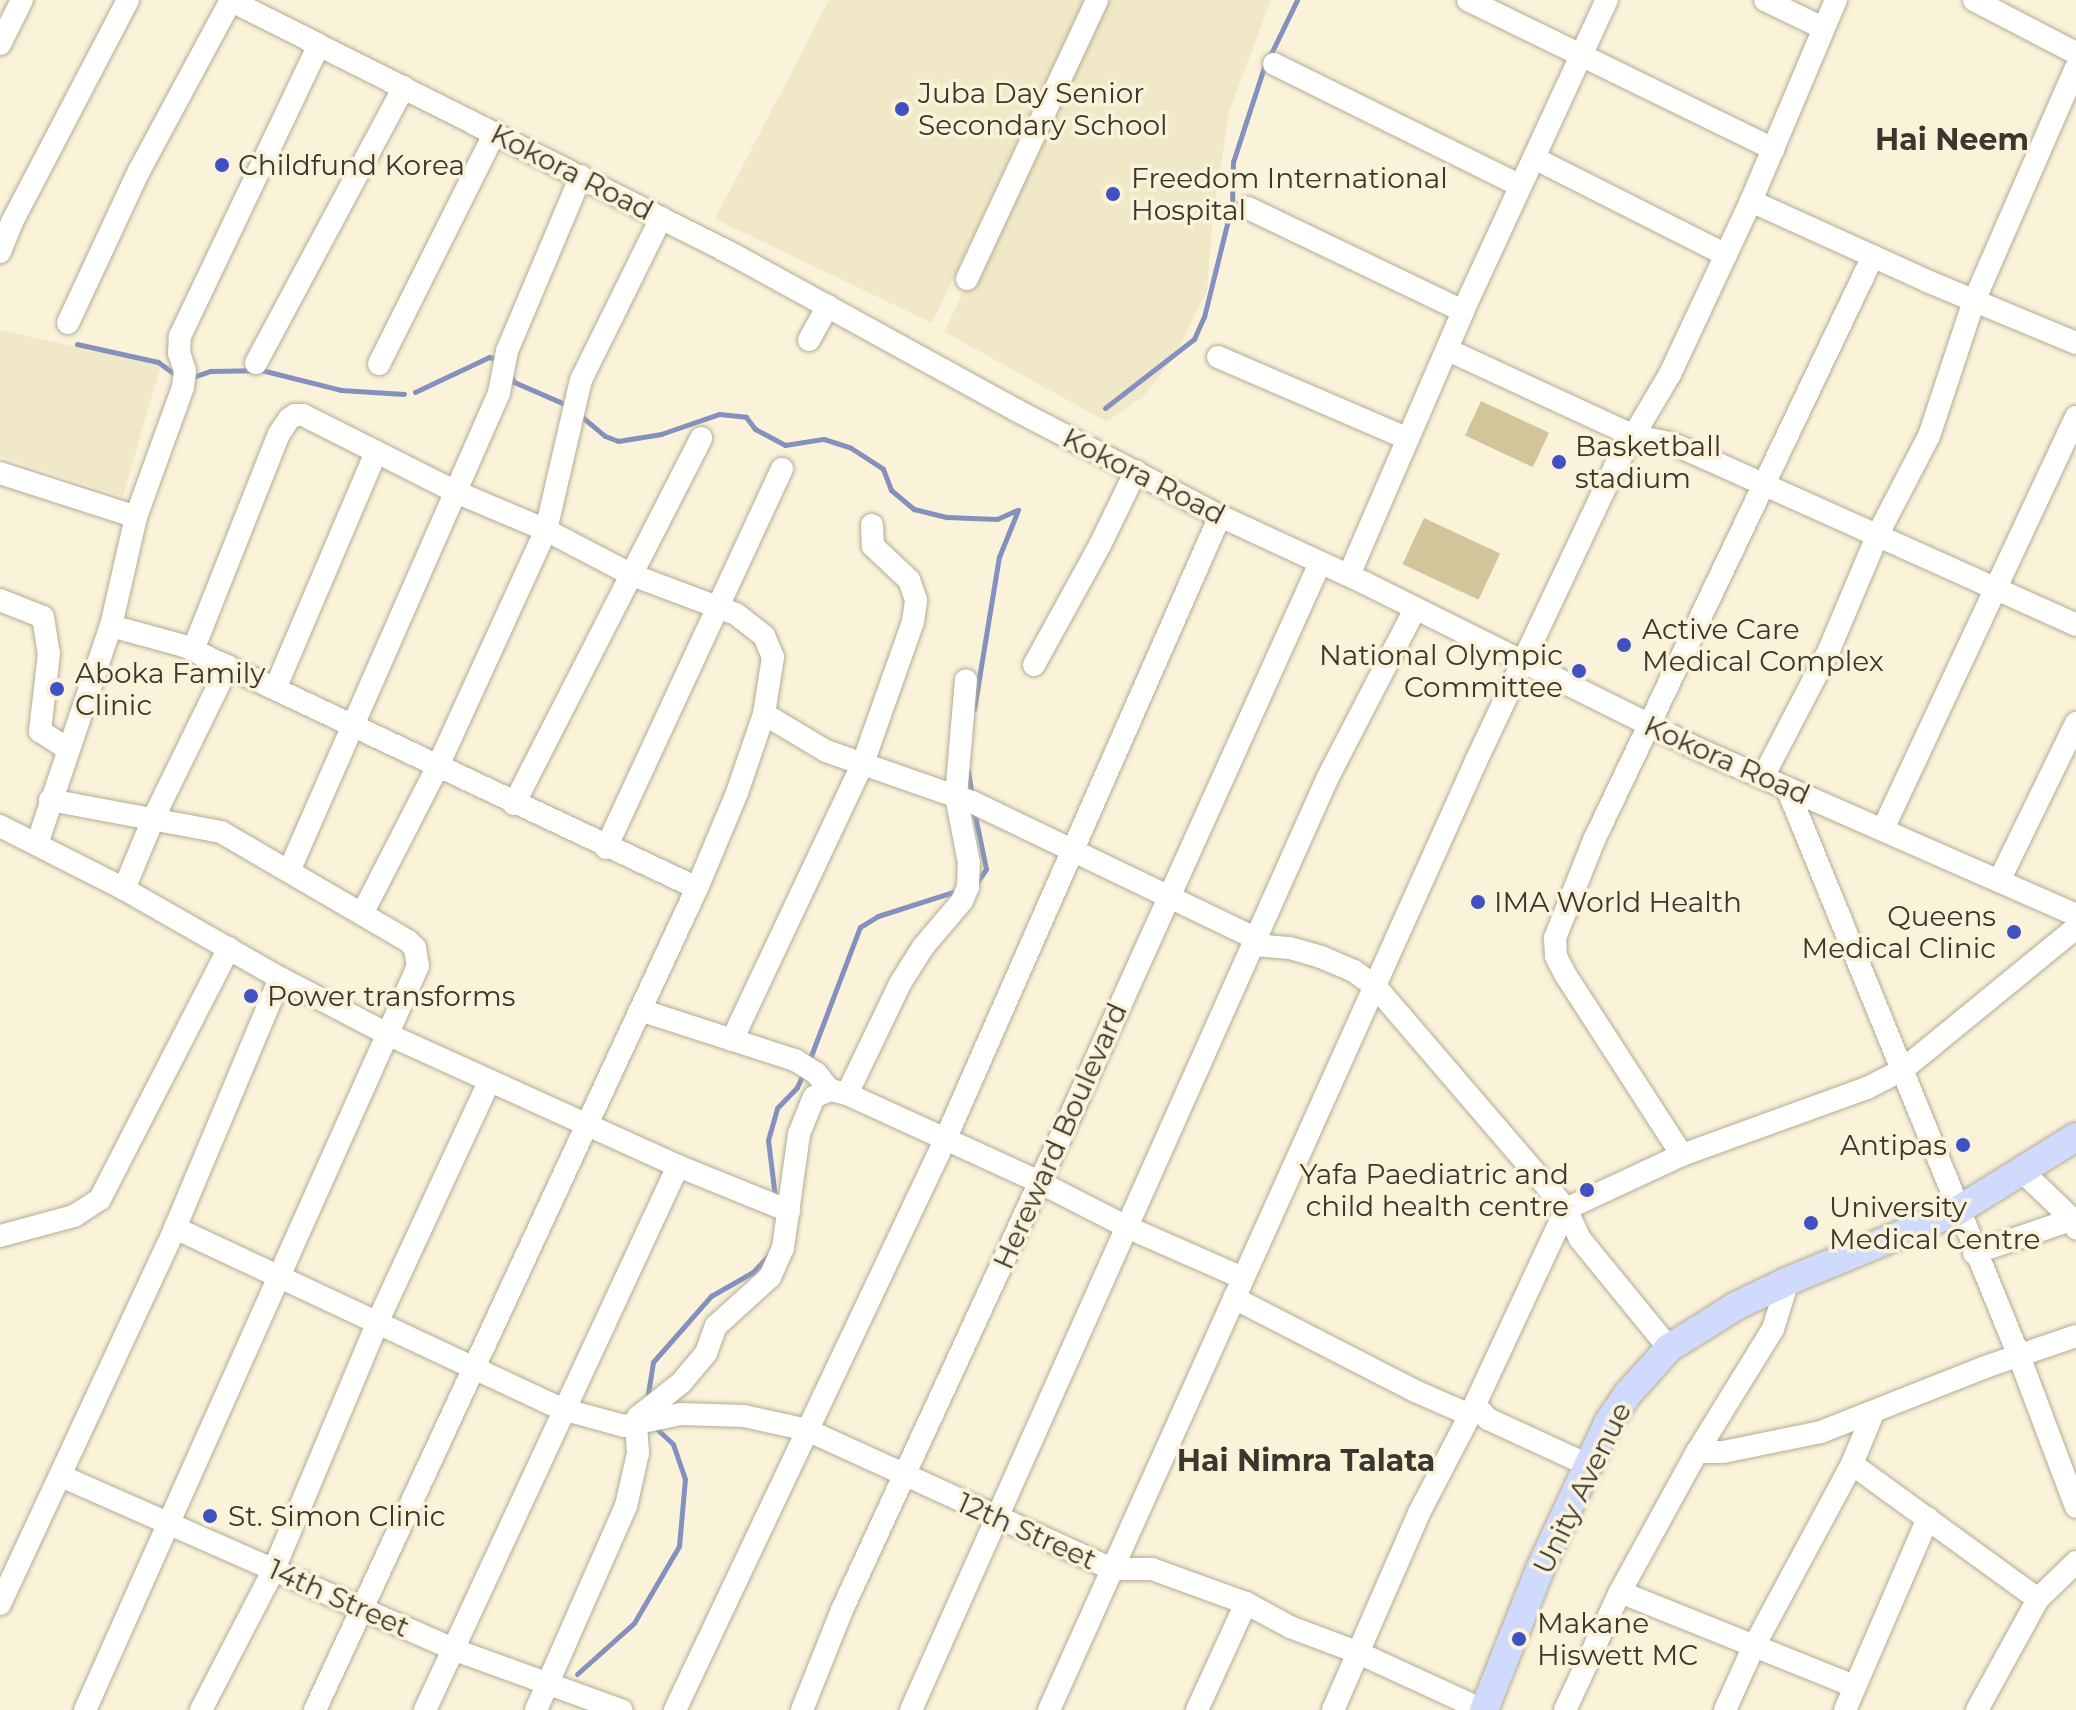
<!DOCTYPE html>
<style>
body{margin:0}
#map{position:relative;width:2076px;height:1710px;overflow:hidden;background:#faf3da;font-family:Montserrat,sans-serif}
div>[style]{position:absolute}
[style*='--x']{left:calc(var(--x)*1px);top:calc(var(--y)*1px);width:calc(var(--w)*1px);rotate:calc(var(--a)*1deg)}
.built>*{inset:0;background:#f1e8c8}
.green>*{inset:0;background:#d2c599;transform-origin:0 0}
.stream>*{height:5px;margin:-2.5px;padding:0 2.5px;transform-origin:2.5px;border-radius:2.5px;background:#8491be}
.roads{filter:drop-shadow(0 0 2px #b3ac95) drop-shadow(0 0 2px #b3ac95)}
.minor>*{height:22px;margin:-11px;padding:0 11px;transform-origin:11px;border-radius:11px;background:#fff}
.major>*{height:28px;margin:-14px;padding:0 14px;transform-origin:14px;border-radius:14px;background:#d0dafc}
.dots>*{width:22px;height:22px;translate:-50% -50%;box-sizing:border-box;border:4px solid #faf3da;border-radius:50%}
span{translate:-50% -50%;white-space:nowrap;text-align:center;line-height:1.15;-webkit-text-stroke:7px #faf3da;paint-order:stroke}
.poi-label{font-size:28px;color:#3a372e}
.left{translate:0 -50%;text-align:left}
.right{translate:-100% -50%;text-align:right}
.street-label{font-size:28px;color:#3a372e}
.neighbourhood-label{font-size:30px;color:#3a372e;font-weight:700}
</style>
<div id="map">
<div class="built">
<i style="clip-path:polygon(829px 0,1084px 0,932px 323px,715px 219px)"></i>
<i style="clip-path:polygon(1102px 0,1271px 0,1229px 112px,1212px 225px,1207px 291px,1175px 356px,1145px 395px,1107px 422px,944px 332px)"></i>
<i style="clip-path:polygon(0 330px,161px 365px,123px 496px,0 456px)"></i>
</div>
<div class="green">
<i style="left:1481px;top:401px;width:75px;height:38px;rotate:25deg"></i>
<i style="left:1424px;top:518px;width:84px;height:51px;rotate:25deg"></i>
</div>
<div class="stream">
<i style="--x:77;--y:344;--w:83;--a:12.5"></i>
<i style="--x:158;--y:362;--w:24;--a:36"></i>
<i style="--x:510;--y:374;--w:9;--a:63"></i>
<i style="--x:514;--y:382;--w:58;--a:23.5"></i>
<i style="--x:190;--y:378;--w:21;--a:-19"></i>
<i style="--x:210;--y:371;--w:51;--a:-1.1"></i>
<i style="--x:261;--y:370;--w:82;--a:14"></i>
<i style="--x:341;--y:390;--w:63;--a:3.6"></i>
<i style="--x:415;--y:392;--w:82;--a:-25.3"></i>
<i style="--x:489;--y:357;--w:11;--a:15"></i>
<i style="--x:1105;--y:408;--w:113;--a:-37.8"></i>
<i style="--x:1194;--y:339;--w:24;--a:-66"></i>
<i style="--x:1204;--y:317;--w:116;--a:-76.1"></i>
<i style="--x:1232;--y:204;--w:42;--a:-88.6"></i>
<i style="--x:1233;--y:162;--w:97;--a:-71.9"></i>
<i style="--x:1263;--y:70;--w:78;--a:-64.1"></i>
<i style="--x:581;--y:416;--w:31;--a:40"></i>
<i style="--x:605;--y:436;--w:14;--a:21"></i>
<i style="--x:618;--y:441;--w:44;--a:-9.2"></i>
<i style="--x:661;--y:434;--w:61;--a:-19"></i>
<i style="--x:719;--y:414;--w:27;--a:6"></i>
<i style="--x:746;--y:417;--w:15;--a:53"></i>
<i style="--x:755;--y:429;--w:34;--a:28"></i>
<i style="--x:785;--y:445;--w:39;--a:-9"></i>
<i style="--x:824;--y:439;--w:28;--a:18"></i>
<i style="--x:851;--y:448;--w:38;--a:33"></i>
<i style="--x:883;--y:469;--w:22;--a:69"></i>
<i style="--x:891;--y:490;--w:30;--a:40"></i>
<i style="--x:914;--y:509;--w:34;--a:14"></i>
<i style="--x:947;--y:517;--w:50;--a:2.3"></i>
<i style="--x:997;--y:519;--w:22;--a:-24"></i>
<i style="--x:974;--y:709;--w:154;--a:-80.7"></i>
<i style="--x:999;--y:557;--w:51;--a:-68"></i>
<i style="--x:968;--y:771;--w:26;--a:81"></i>
<i style="--x:974;--y:811;--w:59;--a:78.3"></i>
<i style="--x:986;--y:869;--w:18;--a:124"></i>
<i style="--x:809;--y:1061;--w:143;--a:-69.2"></i>
<i style="--x:860;--y:927;--w:21;--a:-31"></i>
<i style="--x:878;--y:916;--w:85;--a:-17.8"></i>
<i style="--x:775;--y:1197;--w:57;--a:-97"></i>
<i style="--x:768;--y:1140;--w:33;--a:-74"></i>
<i style="--x:777;--y:1108;--w:29;--a:-46"></i>
<i style="--x:797;--y:1087;--w:14;--a:-65"></i>
<i style="--x:647;--y:1400;--w:38;--a:-81"></i>
<i style="--x:653;--y:1362;--w:88;--a:-48.7"></i>
<i style="--x:711;--y:1296;--w:48;--a:-29.7"></i>
<i style="--x:753;--y:1272;--w:23;--a:-47"></i>
<i style="--x:577;--y:1674;--w:76;--a:-41.8"></i>
<i style="--x:634;--y:1623;--w:89;--a:-59.7"></i>
<i style="--x:679;--y:1546;--w:67;--a:-84.9"></i>
<i style="--x:685;--y:1479;--w:37;--a:-109"></i>
<i style="--x:673;--y:1444;--w:26;--a:-137"></i>
</div>
<div class="roads">
<div class="minor">
<i style="--x:230;--y:0;--w:565;--a:26.84"></i>
<i style="--x:734;--y:255;--w:322;--a:28.8"></i>
<i style="--x:1016;--y:410;--w:230;--a:27.5"></i>
<i style="--x:1220;--y:516;--w:160;--a:24.8"></i>
<i style="--x:1365;--y:583;--w:372;--a:26.5"></i>
<i style="--x:1698;--y:749;--w:413;--a:23.7"></i>
<i style="--x:1468;--y:0;--w:340;--a:26"></i>
<i style="--x:1765;--y:0;--w:64;--a:25.8"></i>
<i style="--x:1974;--y:0;--w:115;--a:27.5"></i>
<i style="--x:0;--y:44;--w:49;--a:-63.4"></i>
<i style="--x:1274;--y:64;--w:275;--a:26.3"></i>
<i style="--x:1534;--y:158;--w:215;--a:26.8"></i>
<i style="--x:1751;--y:201;--w:193;--a:24.4"></i>
<i style="--x:1927;--y:281;--w:161;--a:22.6"></i>
<i style="--x:1248;--y:208;--w:238;--a:25.6"></i>
<i style="--x:0;--y:252;--w:32;--a:-68"></i>
<i style="--x:12;--y:222;--w:250;--a:-62.4"></i>
<i style="--x:967;--y:279;--w:308;--a:-65"></i>
<i style="--x:68;--y:323;--w:168;--a:-65"></i>
<i style="--x:139;--y:171;--w:194;--a:-61.7"></i>
<i style="--x:809;--y:340;--w:39;--a:-61"></i>
<i style="--x:1448;--y:350;--w:205;--a:24.8"></i>
<i style="--x:1634;--y:436;--w:38;--a:11"></i>
<i style="--x:1671;--y:443;--w:37;--a:24"></i>
<i style="--x:1705;--y:458;--w:407;--a:24.2"></i>
<i style="--x:1218;--y:357;--w:207;--a:23.3"></i>
<i style="--x:256;--y:363;--w:313;--a:-61.8"></i>
<i style="--x:379;--y:364;--w:259;--a:-63.4"></i>
<i style="--x:0;--y:473;--w:143;--a:17.9"></i>
<i style="--x:1349;--y:575;--w:288;--a:-66.6"></i>
<i style="--x:1463;--y:311;--w:343;--a:-65.2"></i>
<i style="--x:0;--y:600;--w:46;--a:21.6"></i>
<i style="--x:43;--y:617;--w:36;--a:81"></i>
<i style="--x:49;--y:653;--w:79;--a:96.6"></i>
<i style="--x:40;--y:731;--w:33;--a:33"></i>
<i style="--x:111;--y:626;--w:76;--a:15.3"></i>
<i style="--x:184;--y:646;--w:567;--a:25.25"></i>
<i style="--x:193;--y:650;--w:232;--a:-68.3"></i>
<i style="--x:279;--y:434;--w:18;--a:-56"></i>
<i style="--x:289;--y:419;--w:7;--a:-34"></i>
<i style="--x:295;--y:415;--w:8;--a:0"></i>
<i style="--x:303;--y:415;--w:171;--a:26.7"></i>
<i style="--x:456;--y:492;--w:98;--a:22.9"></i>
<i style="--x:546;--y:530;--w:97;--a:27.6"></i>
<i style="--x:632;--y:575;--w:111;--a:20.6"></i>
<i style="--x:736;--y:614;--w:36;--a:38"></i>
<i style="--x:764;--y:636;--w:23;--a:67"></i>
<i style="--x:773;--y:657;--w:58;--a:99"></i>
<i style="--x:764;--y:714;--w:83;--a:108.9"></i>
<i style="--x:737;--y:793;--w:103;--a:112.8"></i>
<i style="--x:697;--y:888;--w:906;--a:114.93"></i>
<i style="--x:1034;--y:665;--w:137;--a:-61.2"></i>
<i style="--x:1100;--y:545;--w:82;--a:-64.1"></i>
<i style="--x:275;--y:689;--w:258;--a:-66.9"></i>
<i style="--x:764;--y:714;--w:72;--a:30.8"></i>
<i style="--x:826;--y:751;--w:155;--a:19.3"></i>
<i style="--x:972;--y:802;--w:314;--a:25.7"></i>
<i style="--x:1763;--y:777;--w:143;--a:-62.5"></i>
<i style="--x:1829;--y:650;--w:126;--a:-67.1"></i>
<i style="--x:1878;--y:534;--w:110;--a:-62.5"></i>
<i style="--x:1929;--y:436;--w:142;--a:-71.6"></i>
<i style="--x:1974;--y:301;--w:254;--a:-66.4"></i>
<i style="--x:1787;--y:788;--w:614;--a:67.78"></i>
<i style="--x:2019;--y:1356;--w:161;--a:69.3"></i>
<i style="--x:50;--y:800;--w:174;--a:10.6"></i>
<i style="--x:221;--y:832;--w:216;--a:30.2"></i>
<i style="--x:408;--y:941;--w:10;--a:45"></i>
<i style="--x:415;--y:948;--w:18;--a:81"></i>
<i style="--x:418;--y:966;--w:815;--a:114.11"></i>
<i style="--x:514;--y:804;--w:411;--a:-62.9"></i>
<i style="--x:0;--y:826;--w:139;--a:26.9"></i>
<i style="--x:124;--y:889;--w:180;--a:29.7"></i>
<i style="--x:280;--y:978;--w:121;--a:27.6"></i>
<i style="--x:387;--y:1034;--w:320;--a:24.4"></i>
<i style="--x:678;--y:1166;--w:120;--a:22.1"></i>
<i style="--x:1883;--y:829;--w:455;--a:-64.9"></i>
<i style="--x:37;--y:844;--w:230;--a:-71.3"></i>
<i style="--x:111;--y:626;--w:112;--a:-77.1"></i>
<i style="--x:136;--y:517;--w:138;--a:-70.1"></i>
<i style="--x:183;--y:387;--w:16;--a:-83"></i>
<i style="--x:185;--y:371;--w:19;--a:-108"></i>
<i style="--x:179;--y:353;--w:17;--a:-87"></i>
<i style="--x:180;--y:336;--w:322;--a:-64.5"></i>
<i style="--x:606;--y:848;--w:418;--a:-65.1"></i>
<i style="--x:289;--y:871;--w:522;--a:-66.28"></i>
<i style="--x:499;--y:393;--w:43;--a:-79.2"></i>
<i style="--x:507;--y:351;--w:190;--a:-67.1"></i>
<i style="--x:1999;--y:881;--w:176;--a:-64"></i>
<i style="--x:124;--y:889;--w:78;--a:-67.4"></i>
<i style="--x:154;--y:817;--w:168;--a:-63.9"></i>
<i style="--x:362;--y:914;--w:164;--a:-62.8"></i>
<i style="--x:437;--y:768;--w:262;--a:-65.4"></i>
<i style="--x:546;--y:530;--w:154;--a:-76.9"></i>
<i style="--x:581;--y:380;--w:181;--a:-63.7"></i>
<i style="--x:1254;--y:945;--w:36;--a:5"></i>
<i style="--x:1290;--y:948;--w:32;--a:16"></i>
<i style="--x:1321;--y:957;--w:36;--a:23"></i>
<i style="--x:1354;--y:971;--w:26;--a:36"></i>
<i style="--x:1375;--y:986;--w:294;--a:49.4"></i>
<i style="--x:1566;--y:1209;--w:33;--a:65"></i>
<i style="--x:1580;--y:1239;--w:141;--a:50.8"></i>
<i style="--x:640;--y:1010;--w:163;--a:17.9"></i>
<i style="--x:795;--y:1060;--w:25;--a:32"></i>
<i style="--x:816;--y:1073;--w:22;--a:51"></i>
<i style="--x:732;--y:1040;--w:306;--a:-64.7"></i>
<i style="--x:863;--y:763;--w:150;--a:-70.5"></i>
<i style="--x:913;--y:622;--w:22;--a:-82"></i>
<i style="--x:916;--y:600;--w:21;--a:-109"></i>
<i style="--x:909;--y:580;--w:50;--a:-136.6"></i>
<i style="--x:873;--y:546;--w:21;--a:-93"></i>
<i style="--x:847;--y:1094;--w:124;--a:-64.3"></i>
<i style="--x:901;--y:982;--w:41;--a:-57.8"></i>
<i style="--x:923;--y:947;--w:60;--a:-49.7"></i>
<i style="--x:962;--y:901;--w:15;--a:-67"></i>
<i style="--x:968;--y:887;--w:24;--a:-88"></i>
<i style="--x:969;--y:863;--w:68;--a:-101"></i>
<i style="--x:956;--y:796;--w:116;--a:-85.1"></i>
<i style="--x:1682;--y:1155;--w:216;--a:-122.9"></i>
<i style="--x:1565;--y:974;--w:20;--a:-117"></i>
<i style="--x:1556;--y:956;--w:18;--a:-93"></i>
<i style="--x:1555;--y:938;--w:105;--a:-68.3"></i>
<i style="--x:1594;--y:840;--w:647;--a:-64.46"></i>
<i style="--x:2023;--y:1172;--w:69;--a:43.8"></i>
<i style="--x:2073;--y:1220;--w:9;--a:69"></i>
<i style="--x:175;--y:1228;--w:427;--a:25.1"></i>
<i style="--x:562;--y:1409;--w:64;--a:15.3"></i>
<i style="--x:624;--y:1426;--w:58;--a:-11.9"></i>
<i style="--x:681;--y:1414;--w:63;--a:1.8"></i>
<i style="--x:744;--y:1416;--w:65;--a:12.5"></i>
<i style="--x:807;--y:1430;--w:335;--a:24.5"></i>
<i style="--x:1112;--y:1569;--w:40;--a:0"></i>
<i style="--x:1152;--y:1569;--w:100;--a:19.9"></i>
<i style="--x:1246;--y:1603;--w:50;--a:28.6"></i>
<i style="--x:1290;--y:1627;--w:74;--a:20.6"></i>
<i style="--x:1359;--y:1653;--w:136;--a:24.7"></i>
<i style="--x:0;--y:1236;--w:77;--a:-15.1"></i>
<i style="--x:74;--y:1216;--w:31;--a:-33"></i>
<i style="--x:100;--y:1199;--w:282;--a:-62.8"></i>
<i style="--x:1974;--y:1253;--w:108;--a:-18.9"></i>
<i style="--x:1234;--y:1298;--w:203;--a:27.2"></i>
<i style="--x:1415;--y:1391;--w:60;--a:23.6"></i>
<i style="--x:1475;--y:1405;--w:19;--a:47"></i>
<i style="--x:1488;--y:1419;--w:110;--a:24.7"></i>
<i style="--x:638;--y:1417;--w:55;--a:-38.3"></i>
<i style="--x:681;--y:1383;--w:39;--a:-50"></i>
<i style="--x:706;--y:1353;--w:29;--a:-70"></i>
<i style="--x:716;--y:1326;--w:73;--a:-42.2"></i>
<i style="--x:770;--y:1277;--w:32;--a:-66"></i>
<i style="--x:783;--y:1248;--w:115;--a:-82"></i>
<i style="--x:799;--y:1134;--w:40;--a:-68"></i>
<i style="--x:814;--y:1097;--w:17;--a:-24"></i>
<i style="--x:830;--y:1090;--w:17;--a:13"></i>
<i style="--x:847;--y:1094;--w:211;--a:24.6"></i>
<i style="--x:1039;--y:1182;--w:101;--a:27.1"></i>
<i style="--x:1129;--y:1228;--w:124;--a:23.7"></i>
<i style="--x:1697;--y:1452;--w:26;--a:0"></i>
<i style="--x:1723;--y:1452;--w:100;--a:-11.5"></i>
<i style="--x:1821;--y:1432;--w:176;--a:-21.6"></i>
<i style="--x:1985;--y:1367;--w:96;--a:-18.8"></i>
<i style="--x:1852;--y:1464;--w:230;--a:36"></i>
<i style="--x:61;--y:1476;--w:431;--a:23.8"></i>
<i style="--x:455;--y:1650;--w:177;--a:19.9"></i>
<i style="--x:1620;--y:1592;--w:252;--a:21.9"></i>
<i style="--x:0;--y:1604;--w:415;--a:-65"></i>
<i style="--x:175;--y:1228;--w:271;--a:-67.2"></i>
<i style="--x:201;--y:1710;--w:159;--a:-62.6"></i>
<i style="--x:274;--y:1569;--w:269;--a:-67.2"></i>
<i style="--x:378;--y:1321;--w:264;--a:-65.1"></i>
<i style="--x:425;--y:1710;--w:600;--a:-65.06"></i>
<i style="--x:536;--y:1710;--w:223;--a:-66.2"></i>
<i style="--x:626;--y:1506;--w:54;--a:-77.2"></i>
<i style="--x:638;--y:1453;--w:27;--a:-94"></i>
<i style="--x:675;--y:1710;--w:631;--a:-64.65"></i>
<i style="--x:945;--y:1140;--w:682;--a:-66.22"></i>
<i style="--x:802;--y:1710;--w:108;--a:-68.2"></i>
<i style="--x:842;--y:1610;--w:551;--a:-65.2"></i>
<i style="--x:1073;--y:1110;--w:600;--a:-65.7"></i>
<i style="--x:911;--y:1710;--w:1022;--a:-65.92"></i>
<i style="--x:1328;--y:777;--w:189;--a:-62.6"></i>
<i style="--x:1049;--y:1710;--w:1041;--a:-65.77"></i>
<i style="--x:1476;--y:761;--w:325;--a:-64.7"></i>
<i style="--x:1615;--y:467;--w:108;--a:-59.4"></i>
<i style="--x:1670;--y:374;--w:191;--a:-64.9"></i>
<i style="--x:1751;--y:201;--w:218;--a:-67.1"></i>
<i style="--x:1197;--y:1710;--w:118;--a:-65.4"></i>
<i style="--x:1333;--y:1710;--w:215;--a:-66.4"></i>
<i style="--x:1419;--y:1513;--w:110;--a:-62.5"></i>
<i style="--x:1470;--y:1415;--w:227;--a:-65"></i>
<i style="--x:1566;--y:1209;--w:128;--a:-25"></i>
<i style="--x:1682;--y:1155;--w:197;--a:-19.9"></i>
<i style="--x:1867;--y:1088;--w:38;--a:-27"></i>
<i style="--x:1901;--y:1071;--w:226;--a:-39.3"></i>
<i style="--x:1565;--y:1710;--w:130;--a:-65"></i>
<i style="--x:1620;--y:1592;--w:160;--a:-61.2"></i>
<i style="--x:1697;--y:1452;--w:145;--a:-58.3"></i>
<i style="--x:1773;--y:1329;--w:50;--a:-72.6"></i>
<i style="--x:1725;--y:1710;--w:68;--a:-65.7"></i>
<i style="--x:1753;--y:1648;--w:209;--a:-61.7"></i>
<i style="--x:1852;--y:1464;--w:55;--a:-67.6"></i>
<i style="--x:1845;--y:1710;--w:209;--a:-66.6"></i>
<i style="--x:1977;--y:1710;--w:127;--a:-61.2"></i>
<i style="--x:2038;--y:1599;--w:53;--a:-44.2"></i>
</div>
<div class="major">
<i style="--x:1484;--y:1710;--w:152;--a:-68.3"></i>
<i style="--x:1540;--y:1569;--w:161;--a:-65"></i>
<i style="--x:1608;--y:1423;--w:34;--a:-56"></i>
<i style="--x:1627;--y:1395;--w:63;--a:-48.2"></i>
<i style="--x:1669;--y:1348;--w:79;--a:-32.1"></i>
<i style="--x:1736;--y:1306;--w:58;--a:-25.7"></i>
<i style="--x:1788;--y:1281;--w:183;--a:-22.5"></i>
<i style="--x:1957;--y:1211;--w:140;--a:-31.9"></i>
</div>
</div>
<div class="dots">
<i style="left:902px;top:109px;background:#4051c4"></i>
<i style="left:222px;top:165px;background:#4051c4"></i>
<i style="left:1113px;top:194px;background:#4051c4"></i>
<i style="left:1559px;top:462px;background:#4051c4"></i>
<i style="left:1624px;top:645px;background:#4051c4"></i>
<i style="left:1579px;top:671px;background:#4051c4"></i>
<i style="left:57px;top:689px;background:#4051c4"></i>
<i style="left:1478px;top:902px;background:#4051c4"></i>
<i style="left:2014px;top:932px;background:#4051c4"></i>
<i style="left:251px;top:996px;background:#4051c4"></i>
<i style="left:1963px;top:1145px;background:#4051c4"></i>
<i style="left:1587px;top:1190px;background:#4051c4"></i>
<i style="left:1811px;top:1223px;background:#4051c4"></i>
<i style="left:210px;top:1516px;background:#4051c4"></i>
<i style="left:1519px;top:1639px;background:#4051c4"></i>
</div>
<div class="poi-label">
<span class="left" style="left:918px;top:109px">Juba Day Senior<br>Secondary School</span>
<span class="left" style="left:238px;top:165px">Childfund Korea</span>
<span class="left" style="left:1131px;top:194px">Freedom International<br>Hospital</span>
<span class="left" style="left:1575px;top:462px">Basketball<br>stadium</span>
<span class="left" style="left:1642px;top:645px">Active Care<br>Medical Complex</span>
<span class="right" style="left:1563px;top:671px">National Olympic<br>Committee</span>
<span class="left" style="left:75px;top:689px">Aboka Family<br>Clinic</span>
<span class="left" style="left:1494px;top:902px">IMA World Health</span>
<span class="right" style="left:1996px;top:932px">Queens<br>Medical Clinic</span>
<span class="left" style="left:267px;top:996px">Power transforms</span>
<span class="right" style="left:1947px;top:1145px">Antipas</span>
<span class="right" style="left:1569px;top:1190px">Yafa Paediatric and<br>child health centre</span>
<span class="left" style="left:1829px;top:1223px">University<br>Medical Centre</span>
<span class="left" style="left:228px;top:1516px">St. Simon Clinic</span>
<span class="left" style="left:1537px;top:1639px">Makane<br>Hiswett MC</span>
</div>
<div class="street-label">
<span style="left:572px;top:172px;rotate:27deg">Kokora Road</span>
<span style="left:1144px;top:476px;rotate:27deg">Kokora Road</span>
<span style="left:1727px;top:760px;rotate:24deg">Kokora Road</span>
<span style="left:1060px;top:1136px;rotate:-66deg">Hereward Boulevard</span>
<span style="left:1582px;top:1488px;rotate:-64deg">Unity Avenue</span>
<span style="left:1027px;top:1531px;rotate:24deg">12th Street</span>
<span style="left:339px;top:1598px;rotate:24deg">14th Street</span>
</div>
<div class="neighbourhood-label">
<span style="left:1952px;top:140px">Hai Neem</span>
<span style="left:1306px;top:1461px">Hai Nimra Talata</span>
</div>
</div>
